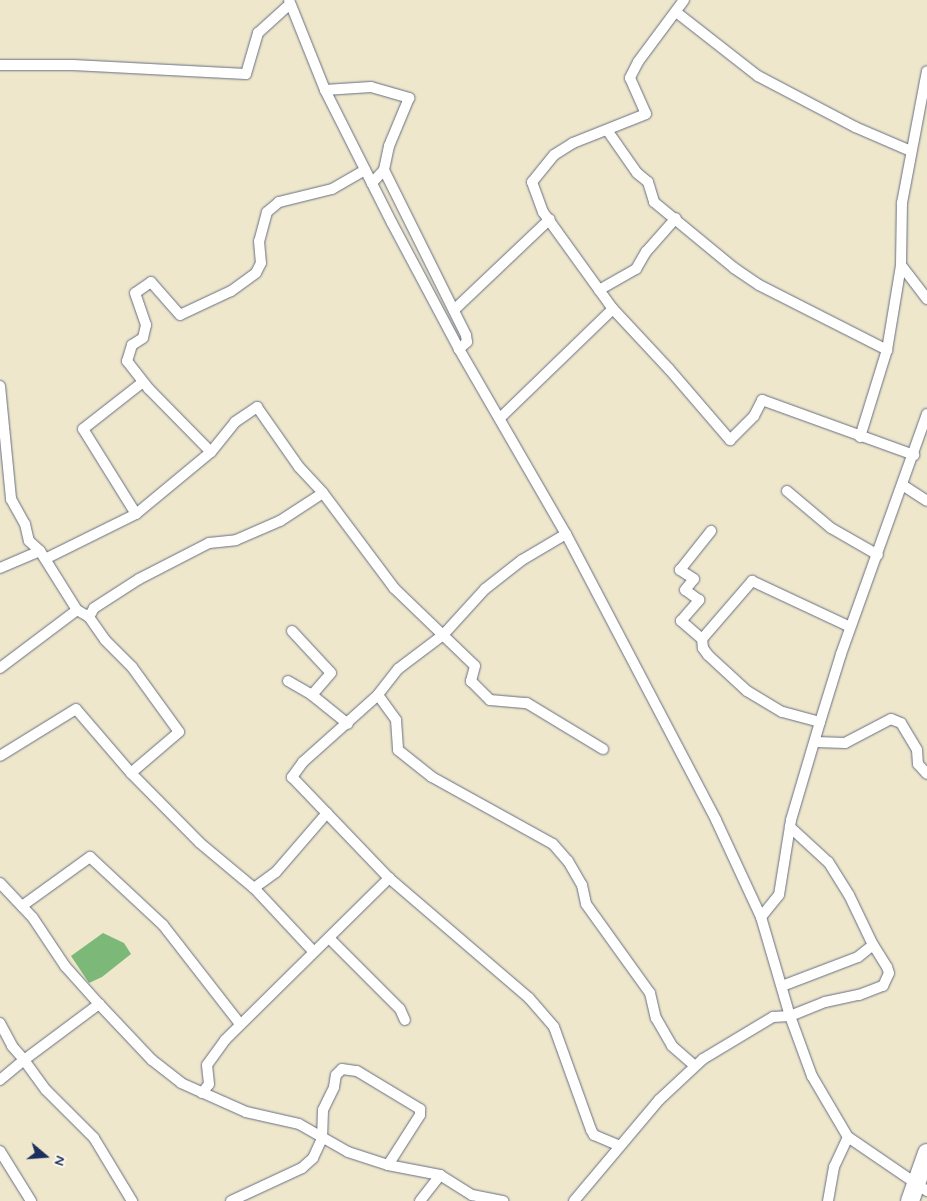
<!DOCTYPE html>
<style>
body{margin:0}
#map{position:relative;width:927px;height:1201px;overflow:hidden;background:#efe7cb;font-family:Mynerve,sans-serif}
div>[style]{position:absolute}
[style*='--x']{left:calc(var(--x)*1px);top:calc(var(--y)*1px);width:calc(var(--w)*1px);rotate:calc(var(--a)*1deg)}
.forest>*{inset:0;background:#7cb877}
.roads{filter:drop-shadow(0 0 1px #656f84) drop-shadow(0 0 1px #656f84)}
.street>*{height:10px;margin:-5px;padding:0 5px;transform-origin:5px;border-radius:5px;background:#fff}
.highway>*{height:18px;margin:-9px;padding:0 9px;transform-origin:9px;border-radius:9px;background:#fff}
span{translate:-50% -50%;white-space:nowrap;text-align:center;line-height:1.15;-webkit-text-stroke:4px #fbf7ec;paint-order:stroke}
.north{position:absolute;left:20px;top:1131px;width:50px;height:50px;-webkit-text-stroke:4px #fbf7ec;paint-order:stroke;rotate:108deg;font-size:14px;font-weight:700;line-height:20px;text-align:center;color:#1b2f5e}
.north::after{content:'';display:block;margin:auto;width:18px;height:22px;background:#1b2f5e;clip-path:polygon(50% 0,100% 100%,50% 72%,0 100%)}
</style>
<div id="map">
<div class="forest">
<i style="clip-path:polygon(103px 933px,124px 943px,131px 954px,102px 977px,89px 983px,71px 956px)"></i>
</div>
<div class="roads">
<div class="street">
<i style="--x:289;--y:0;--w:97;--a:68.2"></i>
<i style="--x:325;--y:90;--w:149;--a:63.3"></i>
<i style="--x:392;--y:223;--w:143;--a:62"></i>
<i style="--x:459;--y:349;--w:214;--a:60"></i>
<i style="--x:566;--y:534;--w:323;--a:62.3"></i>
<i style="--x:716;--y:820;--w:107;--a:65.1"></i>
<i style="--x:761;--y:917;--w:103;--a:73.7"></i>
<i style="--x:790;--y:1016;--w:64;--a:69.9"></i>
<i style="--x:812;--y:1076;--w:71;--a:59.5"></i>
<i style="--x:848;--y:1137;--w:96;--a:34.4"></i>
<i style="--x:684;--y:0;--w:77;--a:126.6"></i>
<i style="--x:638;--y:62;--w:18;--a:117"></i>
<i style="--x:630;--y:78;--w:39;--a:66"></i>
<i style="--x:646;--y:114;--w:79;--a:158.3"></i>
<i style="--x:573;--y:143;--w:22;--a:148"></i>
<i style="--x:554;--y:155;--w:35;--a:129"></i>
<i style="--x:532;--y:182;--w:32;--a:70"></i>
<i style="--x:543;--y:212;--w:120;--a:54.2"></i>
<i style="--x:613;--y:309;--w:82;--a:47"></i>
<i style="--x:669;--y:369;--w:94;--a:49.3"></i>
<i style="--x:730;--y:440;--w:34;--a:-45"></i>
<i style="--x:754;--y:416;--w:18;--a:-63"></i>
<i style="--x:762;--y:400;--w:162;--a:19.9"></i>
<i style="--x:676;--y:12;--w:104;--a:38"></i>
<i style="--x:758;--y:76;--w:110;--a:27.7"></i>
<i style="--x:855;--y:127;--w:61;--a:23.2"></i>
<i style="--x:0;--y:65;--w:73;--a:0"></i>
<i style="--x:73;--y:65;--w:173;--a:3"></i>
<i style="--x:246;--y:74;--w:43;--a:-73.7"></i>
<i style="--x:258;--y:33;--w:43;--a:-42.2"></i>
<i style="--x:325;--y:90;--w:46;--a:-3.7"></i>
<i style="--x:371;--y:87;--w:40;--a:16"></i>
<i style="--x:409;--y:98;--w:52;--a:112.6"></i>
<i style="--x:389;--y:146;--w:25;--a:102"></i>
<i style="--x:384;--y:170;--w:18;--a:133"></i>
<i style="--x:607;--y:130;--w:52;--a:55.1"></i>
<i style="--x:637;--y:173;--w:14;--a:39"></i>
<i style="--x:648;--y:182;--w:21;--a:73"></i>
<i style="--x:654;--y:202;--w:104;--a:39.5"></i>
<i style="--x:734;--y:268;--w:30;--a:34"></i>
<i style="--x:759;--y:285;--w:144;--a:26.9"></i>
<i style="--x:365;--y:170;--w:38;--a:150"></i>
<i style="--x:332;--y:189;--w:55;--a:166.2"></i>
<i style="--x:279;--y:202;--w:16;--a:140"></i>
<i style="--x:267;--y:212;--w:30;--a:105"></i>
<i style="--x:259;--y:241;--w:22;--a:85"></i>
<i style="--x:261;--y:263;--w:11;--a:117"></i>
<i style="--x:256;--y:273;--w:31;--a:144"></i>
<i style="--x:231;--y:291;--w:56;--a:154.8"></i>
<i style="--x:180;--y:315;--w:44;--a:-131.3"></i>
<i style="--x:151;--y:282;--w:19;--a:145"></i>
<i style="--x:135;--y:293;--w:34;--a:71"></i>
<i style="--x:146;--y:325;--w:13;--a:103"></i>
<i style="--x:143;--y:338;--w:13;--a:148"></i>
<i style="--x:132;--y:345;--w:17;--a:107"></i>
<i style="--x:127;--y:361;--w:36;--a:52"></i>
<i style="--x:149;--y:389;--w:88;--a:45.5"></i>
<i style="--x:211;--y:452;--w:38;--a:-51"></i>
<i style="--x:235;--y:422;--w:27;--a:-34"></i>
<i style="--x:257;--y:407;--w:73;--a:55"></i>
<i style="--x:299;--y:467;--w:35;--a:47"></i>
<i style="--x:323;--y:493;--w:119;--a:53.2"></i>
<i style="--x:394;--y:588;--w:112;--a:43.9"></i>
<i style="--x:475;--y:666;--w:16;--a:105"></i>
<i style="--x:471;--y:681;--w:27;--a:45"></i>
<i style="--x:490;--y:700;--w:37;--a:5"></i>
<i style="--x:527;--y:703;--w:89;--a:31.2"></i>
<i style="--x:384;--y:170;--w:184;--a:63.6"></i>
<i style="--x:466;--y:335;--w:7;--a:82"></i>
<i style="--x:467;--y:342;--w:11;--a:139"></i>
<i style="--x:901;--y:265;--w:43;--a:52.6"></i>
<i style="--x:599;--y:290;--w:43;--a:-29.6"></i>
<i style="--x:636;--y:269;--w:20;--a:-60"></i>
<i style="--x:646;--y:252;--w:45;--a:-48.6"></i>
<i style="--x:454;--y:310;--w:132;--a:-43.5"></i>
<i style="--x:0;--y:386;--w:114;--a:84.4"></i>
<i style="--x:11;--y:499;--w:29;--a:61"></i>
<i style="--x:25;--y:524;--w:17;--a:77"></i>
<i style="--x:29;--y:541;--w:15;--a:42"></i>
<i style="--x:500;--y:418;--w:157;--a:-44"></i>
<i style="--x:860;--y:437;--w:91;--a:-72.8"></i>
<i style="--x:887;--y:350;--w:86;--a:-80.6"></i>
<i style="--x:901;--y:265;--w:62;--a:-89.1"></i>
<i style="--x:902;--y:203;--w:134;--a:-79.3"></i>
<i style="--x:904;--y:486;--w:27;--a:33"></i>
<i style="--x:787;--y:491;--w:57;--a:40.1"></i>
<i style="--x:831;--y:528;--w:54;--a:29.9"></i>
<i style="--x:136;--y:514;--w:100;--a:-121.9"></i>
<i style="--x:83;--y:429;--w:76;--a:-38.1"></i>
<i style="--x:566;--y:534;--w:51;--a:149.4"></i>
<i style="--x:522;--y:560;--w:47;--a:141.9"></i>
<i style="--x:485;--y:589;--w:62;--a:132.4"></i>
<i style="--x:443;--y:635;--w:56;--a:142.9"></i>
<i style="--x:398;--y:669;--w:33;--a:128"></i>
<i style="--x:378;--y:695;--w:101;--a:138.2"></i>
<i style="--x:303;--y:762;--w:19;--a:126"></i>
<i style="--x:292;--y:777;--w:140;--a:46.2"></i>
<i style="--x:389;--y:878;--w:184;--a:40.6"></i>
<i style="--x:529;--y:998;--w:38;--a:49"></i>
<i style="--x:554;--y:1027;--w:109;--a:70.2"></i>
<i style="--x:591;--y:1130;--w:6;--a:59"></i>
<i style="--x:594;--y:1135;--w:26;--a:23"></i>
<i style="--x:47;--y:558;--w:99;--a:-26.3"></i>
<i style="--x:136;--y:514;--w:97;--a:-39.6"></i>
<i style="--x:0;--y:568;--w:43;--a:-23"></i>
<i style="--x:40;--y:551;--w:70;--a:57.9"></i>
<i style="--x:77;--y:610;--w:14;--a:30"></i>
<i style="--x:89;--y:617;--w:28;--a:55"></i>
<i style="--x:105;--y:640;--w:38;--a:45"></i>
<i style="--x:132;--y:667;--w:80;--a:54.1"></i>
<i style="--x:179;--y:732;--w:63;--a:139.5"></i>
<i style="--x:131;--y:773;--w:84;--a:-130.7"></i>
<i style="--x:76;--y:709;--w:89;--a:148.3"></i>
<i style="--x:89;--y:617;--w:10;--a:-61"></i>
<i style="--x:94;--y:608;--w:54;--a:-32.8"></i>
<i style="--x:139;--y:579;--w:79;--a:-27.2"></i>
<i style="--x:209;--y:543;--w:27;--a:-6"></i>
<i style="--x:236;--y:540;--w:48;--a:-23.4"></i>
<i style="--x:280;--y:521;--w:51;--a:-33.1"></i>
<i style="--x:292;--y:631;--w:57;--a:47.1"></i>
<i style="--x:331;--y:673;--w:29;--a:131"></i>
<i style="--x:702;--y:639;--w:28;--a:-139"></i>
<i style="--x:681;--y:621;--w:28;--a:-49"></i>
<i style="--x:699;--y:600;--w:17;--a:-144"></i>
<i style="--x:685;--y:590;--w:14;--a:-51"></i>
<i style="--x:694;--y:579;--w:17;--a:-147"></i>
<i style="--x:680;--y:570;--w:50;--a:-51.5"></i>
<i style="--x:0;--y:668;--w:96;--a:-37"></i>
<i style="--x:288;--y:681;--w:28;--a:30"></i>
<i style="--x:312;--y:695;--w:46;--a:38.9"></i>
<i style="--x:378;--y:695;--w:31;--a:54"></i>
<i style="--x:396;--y:720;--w:30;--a:86"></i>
<i style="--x:398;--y:750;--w:43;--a:38.5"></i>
<i style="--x:432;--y:777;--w:138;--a:29"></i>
<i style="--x:553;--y:844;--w:23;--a:49"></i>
<i style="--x:568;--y:861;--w:28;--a:60"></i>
<i style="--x:582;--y:885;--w:19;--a:78"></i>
<i style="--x:586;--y:904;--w:110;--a:54.3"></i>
<i style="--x:650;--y:993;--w:26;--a:77"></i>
<i style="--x:656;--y:1018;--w:32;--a:60"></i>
<i style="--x:672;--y:1046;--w:30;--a:41"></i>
<i style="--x:820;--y:722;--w:39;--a:-165"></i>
<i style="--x:782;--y:712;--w:41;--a:-149"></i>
<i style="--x:747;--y:691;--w:53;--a:-137.3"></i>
<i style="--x:708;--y:655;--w:9;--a:-126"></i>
<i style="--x:703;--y:648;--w:9;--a:-96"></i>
<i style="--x:702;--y:639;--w:77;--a:-49.2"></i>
<i style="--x:752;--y:581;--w:108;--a:25.1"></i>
<i style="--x:816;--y:742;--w:29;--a:2"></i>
<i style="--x:845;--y:743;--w:52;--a:-27.6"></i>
<i style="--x:891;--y:719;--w:11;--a:22"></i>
<i style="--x:901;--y:723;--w:31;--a:59"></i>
<i style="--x:917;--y:750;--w:14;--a:86"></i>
<i style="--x:918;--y:764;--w:13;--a:48"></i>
<i style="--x:131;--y:773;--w:98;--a:45.4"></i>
<i style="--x:200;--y:843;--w:70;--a:39.8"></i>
<i style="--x:0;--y:883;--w:48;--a:46.7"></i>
<i style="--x:33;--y:918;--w:58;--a:56.3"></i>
<i style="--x:65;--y:966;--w:51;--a:48.2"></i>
<i style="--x:99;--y:1004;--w:77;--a:46.6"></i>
<i style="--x:152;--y:1060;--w:37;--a:38"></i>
<i style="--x:181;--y:1083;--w:71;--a:24"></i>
<i style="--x:246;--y:1112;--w:54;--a:12.8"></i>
<i style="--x:299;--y:1124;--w:56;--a:29.7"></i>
<i style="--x:348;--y:1152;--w:42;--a:18"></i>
<i style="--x:388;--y:1165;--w:53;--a:10.9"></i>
<i style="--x:440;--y:1175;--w:38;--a:32"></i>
<i style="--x:472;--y:1195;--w:32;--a:11"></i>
<i style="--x:22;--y:906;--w:84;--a:-35.8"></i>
<i style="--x:90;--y:857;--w:100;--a:43"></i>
<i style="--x:163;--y:925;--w:125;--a:52.1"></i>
<i style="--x:761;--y:917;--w:28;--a:-51"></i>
<i style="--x:779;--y:895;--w:76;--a:-80.9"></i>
<i style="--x:791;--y:820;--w:102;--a:-73.5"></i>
<i style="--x:820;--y:722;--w:71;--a:-72.8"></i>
<i style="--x:841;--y:654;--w:255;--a:-70.3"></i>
<i style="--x:329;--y:938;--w:100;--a:45"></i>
<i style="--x:400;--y:1009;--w:12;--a:66"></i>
<i style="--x:313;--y:951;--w:86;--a:-133.1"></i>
<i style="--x:254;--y:888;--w:27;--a:-36"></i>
<i style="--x:276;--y:872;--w:78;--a:-49.2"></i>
<i style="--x:782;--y:986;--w:81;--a:-20.9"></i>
<i style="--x:858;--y:957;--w:19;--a:-39"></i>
<i style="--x:873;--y:945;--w:55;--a:-115.6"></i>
<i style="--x:849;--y:895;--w:39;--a:-122"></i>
<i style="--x:828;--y:862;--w:52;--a:-137.4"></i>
<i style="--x:0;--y:1023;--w:26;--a:62"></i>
<i style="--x:12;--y:1046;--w:18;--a:49"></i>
<i style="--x:24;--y:1060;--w:94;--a:-36.7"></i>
<i style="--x:0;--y:1080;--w:31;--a:-40"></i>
<i style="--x:24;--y:1060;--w:37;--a:54"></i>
<i style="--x:46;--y:1090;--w:68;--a:45"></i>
<i style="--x:94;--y:1138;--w:74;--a:58.9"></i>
<i style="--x:202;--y:1093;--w:11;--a:-52"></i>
<i style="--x:209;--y:1084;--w:19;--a:-96"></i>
<i style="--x:207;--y:1065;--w:31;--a:-54"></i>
<i style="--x:225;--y:1040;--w:231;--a:-44.6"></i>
<i style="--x:0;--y:1151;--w:59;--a:58.2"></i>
<i style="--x:231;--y:1201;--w:78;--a:-24.9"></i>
<i style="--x:302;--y:1168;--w:15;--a:-42"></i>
<i style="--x:313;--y:1158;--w:21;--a:-65"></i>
<i style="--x:322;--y:1139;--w:29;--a:-88"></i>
<i style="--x:323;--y:1110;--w:25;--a:-64"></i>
<i style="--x:334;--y:1087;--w:12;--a:-81"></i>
<i style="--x:336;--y:1075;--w:8;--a:-45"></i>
<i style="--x:342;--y:1069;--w:15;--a:8"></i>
<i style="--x:357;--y:1071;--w:74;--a:31.1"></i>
<i style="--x:420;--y:1109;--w:6;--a:90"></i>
<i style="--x:420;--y:1115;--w:59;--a:122.6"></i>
<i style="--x:420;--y:1201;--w:33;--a:-52"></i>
<i style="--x:574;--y:1201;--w:132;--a:-49.9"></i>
<i style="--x:659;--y:1100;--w:60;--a:-43"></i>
<i style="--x:703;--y:1059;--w:82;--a:-31"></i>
<i style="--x:773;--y:1017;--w:17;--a:-3"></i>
<i style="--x:790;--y:1016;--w:38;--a:-22"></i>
<i style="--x:825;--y:1002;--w:35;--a:-12"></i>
<i style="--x:859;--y:995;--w:26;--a:-21"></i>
<i style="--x:883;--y:986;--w:14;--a:-65"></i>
<i style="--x:889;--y:973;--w:6;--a:-108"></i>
<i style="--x:887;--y:967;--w:26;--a:-122"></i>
<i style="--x:828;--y:1201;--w:35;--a:-80"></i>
<i style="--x:834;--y:1167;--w:33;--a:-65"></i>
</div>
<div class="highway">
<i style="--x:910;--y:1201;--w:51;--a:-70.5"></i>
</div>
</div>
<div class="north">N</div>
</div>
